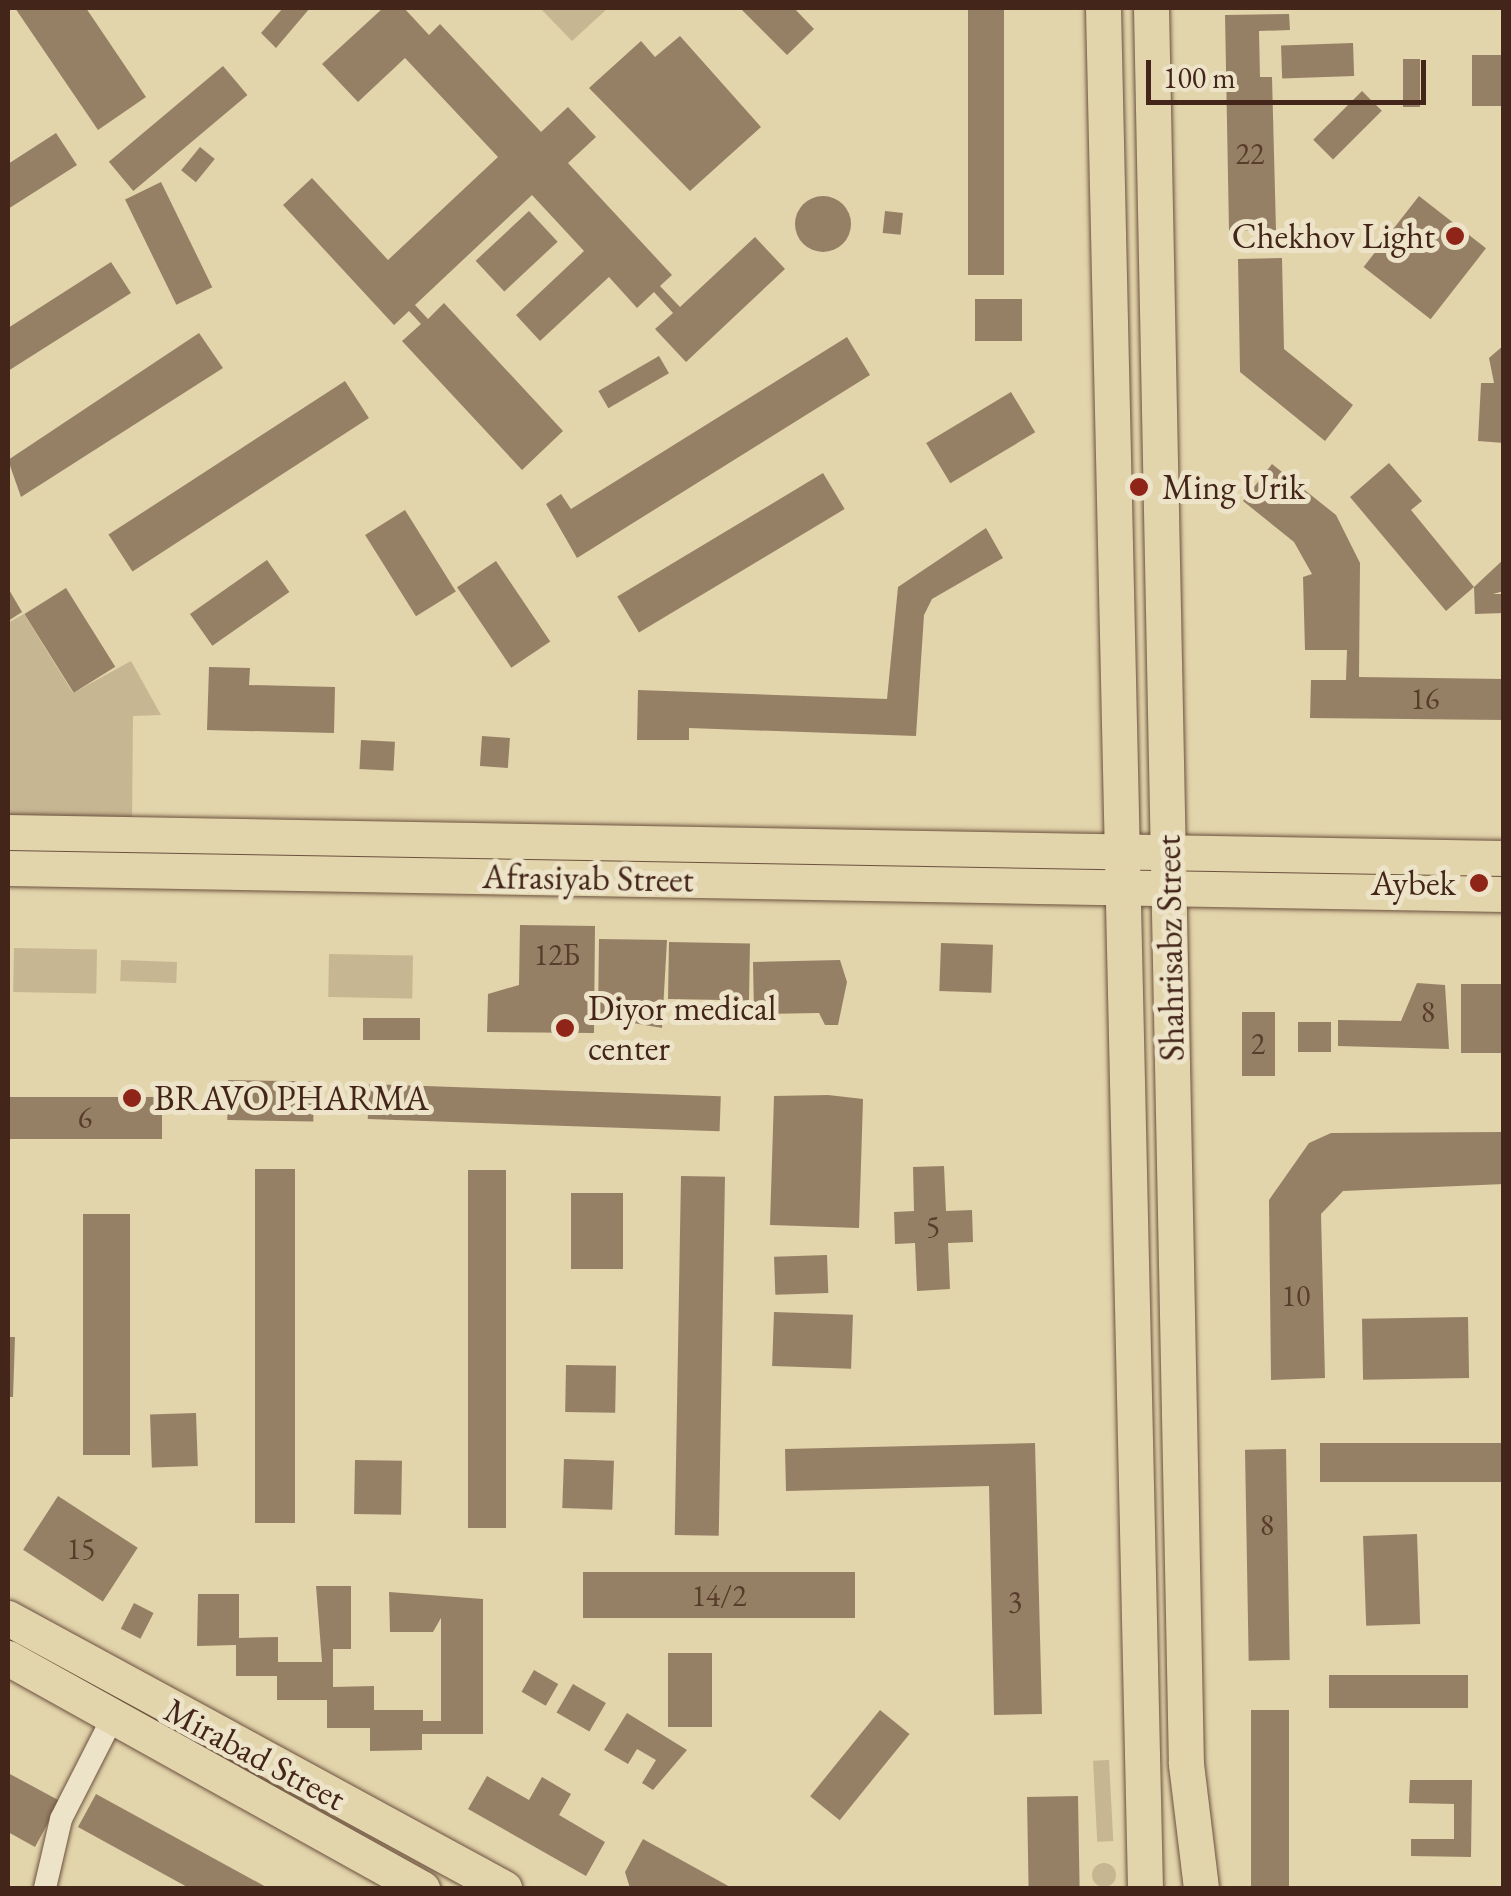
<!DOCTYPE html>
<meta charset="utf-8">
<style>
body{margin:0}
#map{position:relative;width:1511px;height:1896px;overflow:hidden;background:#e2d4ab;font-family:"EB Garamond",serif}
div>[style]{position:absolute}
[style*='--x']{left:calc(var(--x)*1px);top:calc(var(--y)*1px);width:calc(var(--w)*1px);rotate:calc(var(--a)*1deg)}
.green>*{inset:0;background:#c7b692;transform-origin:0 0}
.round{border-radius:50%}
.building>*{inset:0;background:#968065;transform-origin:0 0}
.roads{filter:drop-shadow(0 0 2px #6c513e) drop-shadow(0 0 2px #6c513e)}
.street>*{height:22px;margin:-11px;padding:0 11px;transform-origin:11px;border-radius:11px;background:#ece3c8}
.primary>*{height:35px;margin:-17.5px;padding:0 17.5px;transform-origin:17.5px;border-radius:17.5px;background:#e2d4ab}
.dots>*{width:28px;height:28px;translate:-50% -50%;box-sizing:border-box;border:5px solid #ece3c8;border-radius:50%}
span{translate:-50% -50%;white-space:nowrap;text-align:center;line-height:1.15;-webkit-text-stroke:10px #ece3c8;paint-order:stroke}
.number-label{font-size:30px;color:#583c2c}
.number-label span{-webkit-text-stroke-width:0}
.poi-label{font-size:35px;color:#442519}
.right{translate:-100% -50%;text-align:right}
.left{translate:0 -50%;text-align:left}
.street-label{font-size:35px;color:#442519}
.frame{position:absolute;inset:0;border:10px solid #442519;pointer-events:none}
.scale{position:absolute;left:1146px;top:60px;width:280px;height:45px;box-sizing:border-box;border:5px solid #442519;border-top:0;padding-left:12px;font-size:30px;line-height:35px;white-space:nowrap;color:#442519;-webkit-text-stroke:8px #ece3c8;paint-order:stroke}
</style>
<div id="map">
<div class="green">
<i style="clip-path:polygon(540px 8px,608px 8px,572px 41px)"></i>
<i style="clip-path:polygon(24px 614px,73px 693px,131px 661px,161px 715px,133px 716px,132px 824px,8px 821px,8px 623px)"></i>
<i style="left:14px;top:948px;width:83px;height:44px;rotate:1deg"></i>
<i style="left:329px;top:954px;width:84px;height:43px;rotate:1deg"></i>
<i style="left:121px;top:960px;width:56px;height:21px;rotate:2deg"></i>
<i style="left:1109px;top:1760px;width:81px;height:16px;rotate:87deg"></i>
<i class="round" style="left:1092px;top:1863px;width:24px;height:24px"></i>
</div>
<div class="building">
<i style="clip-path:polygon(15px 8px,86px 8px,146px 97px,98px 130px)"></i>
<i style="clip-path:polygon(283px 8px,310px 8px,276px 48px,261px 33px)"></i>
<i style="clip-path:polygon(383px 8px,404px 8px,429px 35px,440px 24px,541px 132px,568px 107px,596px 137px,568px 163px,672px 275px,660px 286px,680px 307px,755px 237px,785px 269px,686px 362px,655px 329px,673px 313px,654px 292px,637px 308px,609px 277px,540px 341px,516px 315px,584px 251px,532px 195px,415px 305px,428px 319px,444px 303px,563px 431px,522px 470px,402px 341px,421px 324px,409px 311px,394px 325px,283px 205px,312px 178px,388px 260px,498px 157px,405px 58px,358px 102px,322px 64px)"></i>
<i style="clip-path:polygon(740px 8px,794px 8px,814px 29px,787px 55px)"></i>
<i style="left:968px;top:8px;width:36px;height:267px"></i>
<i style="clip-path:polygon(1289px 14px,1290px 30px,1259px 31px,1260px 77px,1272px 77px,1276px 230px,1229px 231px,1225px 15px)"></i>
<i style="clip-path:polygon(680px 36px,761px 127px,690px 191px,589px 88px,641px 41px,655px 57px)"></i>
<i style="left:1353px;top:43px;width:33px;height:72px;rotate:88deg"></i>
<i style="left:1472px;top:55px;width:32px;height:51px"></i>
<i style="left:1420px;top:59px;width:48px;height:17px;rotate:90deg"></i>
<i style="left:223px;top:66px;width:38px;height:149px;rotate:50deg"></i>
<i style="left:1362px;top:91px;width:28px;height:69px;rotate:45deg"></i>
<i style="clip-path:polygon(56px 133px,77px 165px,8px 209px,8px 164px)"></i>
<i style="left:200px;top:147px;width:19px;height:30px;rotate:39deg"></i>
<i style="left:161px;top:182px;width:117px;height:40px;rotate:64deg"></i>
<i class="round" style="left:795px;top:196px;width:56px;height:56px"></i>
<i style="left:1419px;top:196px;width:85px;height:90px;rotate:38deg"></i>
<i style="left:529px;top:211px;width:42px;height:73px;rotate:47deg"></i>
<i style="left:885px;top:211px;width:18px;height:22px;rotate:6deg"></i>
<i style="clip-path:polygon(1282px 258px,1284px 349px,1353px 405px,1325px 441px,1240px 372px,1238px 259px)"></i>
<i style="clip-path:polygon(111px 262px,131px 293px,8px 371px,8px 328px)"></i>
<i style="left:975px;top:299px;width:47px;height:42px"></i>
<i style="clip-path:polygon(199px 333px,223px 368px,21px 497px,8px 460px)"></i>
<i style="clip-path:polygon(847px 337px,870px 375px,577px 558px,546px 504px,561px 494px,571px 509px)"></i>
<i style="clip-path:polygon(1504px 345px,1504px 443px,1478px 441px,1481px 383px,1494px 383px,1489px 358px)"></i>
<i style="left:659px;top:356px;width:20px;height:70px;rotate:60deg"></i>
<i style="left:345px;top:381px;width:44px;height:282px;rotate:57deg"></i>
<i style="left:1011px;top:392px;width:47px;height:99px;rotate:59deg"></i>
<i style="clip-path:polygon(1389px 463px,1422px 501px,1411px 510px,1474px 587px,1446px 611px,1350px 497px)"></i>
<i style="clip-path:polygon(1272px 464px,1336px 515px,1360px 563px,1359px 677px,1504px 679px,1504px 720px,1310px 718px,1311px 680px,1346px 680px,1347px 650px,1305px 650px,1303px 577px,1312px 574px,1294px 542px,1243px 501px)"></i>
<i style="left:823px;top:473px;width:42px;height:240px;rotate:59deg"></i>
<i style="left:405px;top:510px;width:96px;height:47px;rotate:58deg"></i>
<i style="clip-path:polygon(986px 528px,1003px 558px,932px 599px,924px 615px,916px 736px,689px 728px,689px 740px,637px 740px,638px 690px,887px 699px,898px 587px)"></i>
<i style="clip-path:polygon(1504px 559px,1504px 591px,1493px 594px,1504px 594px,1504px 613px,1475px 614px,1474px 587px)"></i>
<i style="left:267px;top:560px;width:39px;height:94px;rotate:55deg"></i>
<i style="left:496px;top:561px;width:97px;height:47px;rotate:56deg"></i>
<i style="clip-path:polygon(8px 588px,22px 612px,8px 621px)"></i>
<i style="left:66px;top:588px;width:93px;height:49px;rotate:58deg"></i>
<i style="clip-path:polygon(209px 667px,250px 668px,249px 685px,335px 687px,334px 733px,207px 730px)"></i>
<i style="left:482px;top:736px;width:28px;height:30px;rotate:4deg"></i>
<i style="left:361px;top:740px;width:34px;height:29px;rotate:3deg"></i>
<i style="clip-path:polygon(520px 925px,595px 926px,594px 1033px,487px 1032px,488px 994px,519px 985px)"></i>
<i style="clip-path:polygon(599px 939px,667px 940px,662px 1028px,598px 1017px)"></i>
<i style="left:669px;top:942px;width:81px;height:57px;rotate:1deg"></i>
<i style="left:941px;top:943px;width:52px;height:48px;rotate:2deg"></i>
<i style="clip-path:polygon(840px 960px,847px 982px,838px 1025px,825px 1025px,819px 1013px,754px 1014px,753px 962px)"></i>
<i style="clip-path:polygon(1417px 983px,1445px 985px,1449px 1049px,1338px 1046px,1338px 1020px,1401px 1021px)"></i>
<i style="left:1501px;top:984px;width:69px;height:40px;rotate:90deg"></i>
<i style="left:1242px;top:1012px;width:33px;height:64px"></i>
<i style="left:363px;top:1018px;width:57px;height:22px"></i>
<i style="left:1298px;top:1022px;width:33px;height:30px"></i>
<i style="left:228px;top:1080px;width:86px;height:40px;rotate:1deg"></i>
<i style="left:369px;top:1084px;width:352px;height:35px;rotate:2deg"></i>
<i style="clip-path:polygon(828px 1095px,863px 1099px,859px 1228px,770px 1225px,774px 1096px)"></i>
<i style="left:8px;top:1097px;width:154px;height:42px"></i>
<i style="clip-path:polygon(1504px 1132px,1504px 1184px,1343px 1191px,1321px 1214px,1325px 1378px,1271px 1380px,1269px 1200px,1309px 1143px,1331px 1133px)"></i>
<i style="clip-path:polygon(944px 1166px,946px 1211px,972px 1210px,973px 1242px,948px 1243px,950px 1289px,917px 1291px,915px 1243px,895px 1244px,894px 1212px,914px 1211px,913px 1167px)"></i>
<i style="left:255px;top:1169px;width:40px;height:354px"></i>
<i style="left:468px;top:1170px;width:38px;height:358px"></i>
<i style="left:681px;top:1176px;width:44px;height:359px;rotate:1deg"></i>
<i style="left:571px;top:1193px;width:52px;height:76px"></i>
<i style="left:83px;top:1214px;width:47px;height:241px"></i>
<i style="left:827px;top:1255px;width:38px;height:53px;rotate:88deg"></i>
<i style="left:774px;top:1312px;width:79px;height:54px;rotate:2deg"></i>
<i style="left:1468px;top:1317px;width:61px;height:106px;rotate:89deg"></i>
<i style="clip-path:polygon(8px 1337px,15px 1337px,13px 1397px,8px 1397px)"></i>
<i style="left:566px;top:1365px;width:50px;height:47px;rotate:1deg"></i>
<i style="left:196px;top:1413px;width:53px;height:46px;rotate:88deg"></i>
<i style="clip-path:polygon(1035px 1443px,1042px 1714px,994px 1715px,989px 1486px,786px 1491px,785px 1449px)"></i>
<i style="left:1504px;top:1443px;width:39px;height:184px;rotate:90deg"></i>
<i style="left:1286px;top:1449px;width:211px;height:41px;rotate:89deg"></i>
<i style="left:564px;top:1459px;width:50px;height:49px;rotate:2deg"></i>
<i style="left:355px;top:1460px;width:47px;height:54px;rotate:1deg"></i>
<i style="left:58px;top:1496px;width:95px;height:64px;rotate:33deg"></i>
<i style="left:1417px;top:1534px;width:90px;height:54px;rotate:88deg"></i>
<i style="left:583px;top:1572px;width:272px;height:46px"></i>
<i style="clip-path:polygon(316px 1586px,351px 1586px,351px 1649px,333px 1649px,333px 1687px,374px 1686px,374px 1710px,423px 1710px,423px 1721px,441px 1721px,441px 1618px,433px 1632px,390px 1632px,389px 1592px,483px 1599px,483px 1734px,422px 1734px,422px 1750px,370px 1751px,370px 1728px,327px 1728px,327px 1700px,277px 1700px,277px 1676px,236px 1676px,236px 1645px,197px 1646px,198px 1594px,239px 1594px,239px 1638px,278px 1637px,278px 1662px,322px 1662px)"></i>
<i style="left:134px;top:1603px;width:22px;height:29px;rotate:27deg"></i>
<i style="left:668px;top:1653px;width:44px;height:74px"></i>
<i style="left:534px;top:1670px;width:28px;height:25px;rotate:30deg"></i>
<i style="left:1468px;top:1675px;width:33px;height:139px;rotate:90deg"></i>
<i style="left:573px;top:1684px;width:38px;height:33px;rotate:30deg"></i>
<i style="left:880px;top:1710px;width:38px;height:111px;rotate:39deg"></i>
<i style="left:1251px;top:1710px;width:38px;height:178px"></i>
<i style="clip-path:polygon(627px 1713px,687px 1750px,653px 1790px,642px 1783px,656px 1760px,637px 1749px,628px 1764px,604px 1750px)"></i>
<i style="clip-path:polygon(8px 1773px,60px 1801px,35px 1847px,8px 1832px)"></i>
<i style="clip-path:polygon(487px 1776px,529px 1800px,542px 1777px,571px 1794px,559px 1815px,605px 1842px,586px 1876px,468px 1809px)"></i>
<i style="clip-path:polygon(1410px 1780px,1472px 1780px,1471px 1857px,1411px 1856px,1411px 1839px,1454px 1839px,1454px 1804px,1409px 1803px)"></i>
<i style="clip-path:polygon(96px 1794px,268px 1888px,189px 1888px,78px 1827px)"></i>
<i style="left:1078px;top:1796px;width:92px;height:51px;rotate:89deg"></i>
<i style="clip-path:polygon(643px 1839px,732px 1888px,630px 1888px,625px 1872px)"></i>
</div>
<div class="roads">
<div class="street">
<i style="--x:45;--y:1888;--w:71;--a:-76.9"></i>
<i style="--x:61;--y:1819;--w:114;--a:-63"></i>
</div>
<div class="primary">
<i style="--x:1103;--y:8;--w:1880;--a:88.72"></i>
<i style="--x:1151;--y:8;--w:1756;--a:88.86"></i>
<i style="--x:1186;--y:1764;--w:125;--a:83.1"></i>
<i style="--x:8;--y:832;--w:1496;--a:1"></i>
<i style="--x:8;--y:868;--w:1496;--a:1"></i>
<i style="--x:8;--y:1618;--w:565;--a:28.56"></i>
<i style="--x:8;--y:1658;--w:474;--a:29.1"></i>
</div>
</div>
<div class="dots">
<i style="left:1455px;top:236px;background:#8f2418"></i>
<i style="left:1139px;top:487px;background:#8f2418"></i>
<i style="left:1479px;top:883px;background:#8f2418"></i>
<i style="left:565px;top:1028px;background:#8f2418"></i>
<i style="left:132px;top:1098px;background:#8f2418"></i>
</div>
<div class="number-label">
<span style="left:1250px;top:154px">22</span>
<span style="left:1425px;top:699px">16</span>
<span style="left:557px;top:955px">12Б</span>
<span style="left:1428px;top:1012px">8</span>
<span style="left:1258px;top:1044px">2</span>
<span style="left:85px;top:1118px">6</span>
<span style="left:933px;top:1227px">5</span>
<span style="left:1296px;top:1296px">10</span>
<span style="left:1267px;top:1525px">8</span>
<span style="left:81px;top:1549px">15</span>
<span style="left:719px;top:1596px">14/2</span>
<span style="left:1015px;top:1602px">3</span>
</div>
<div class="poi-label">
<span class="right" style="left:1435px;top:236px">Chekhov Light</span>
<span class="left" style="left:1162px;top:487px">Ming Urik</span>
<span class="right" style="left:1456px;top:883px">Aybek</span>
<span class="left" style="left:588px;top:1028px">Diyor medical<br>center</span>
<span class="left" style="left:154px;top:1098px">BRAVO PHARMA</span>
</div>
<div class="street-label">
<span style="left:588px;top:878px;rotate:1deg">Afrasiyab Street</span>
<span style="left:1170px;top:948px;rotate:-91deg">Shahrisabz Street</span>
<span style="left:255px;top:1754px;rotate:28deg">Mirabad Street</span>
</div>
<div class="frame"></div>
<div class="scale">100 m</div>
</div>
